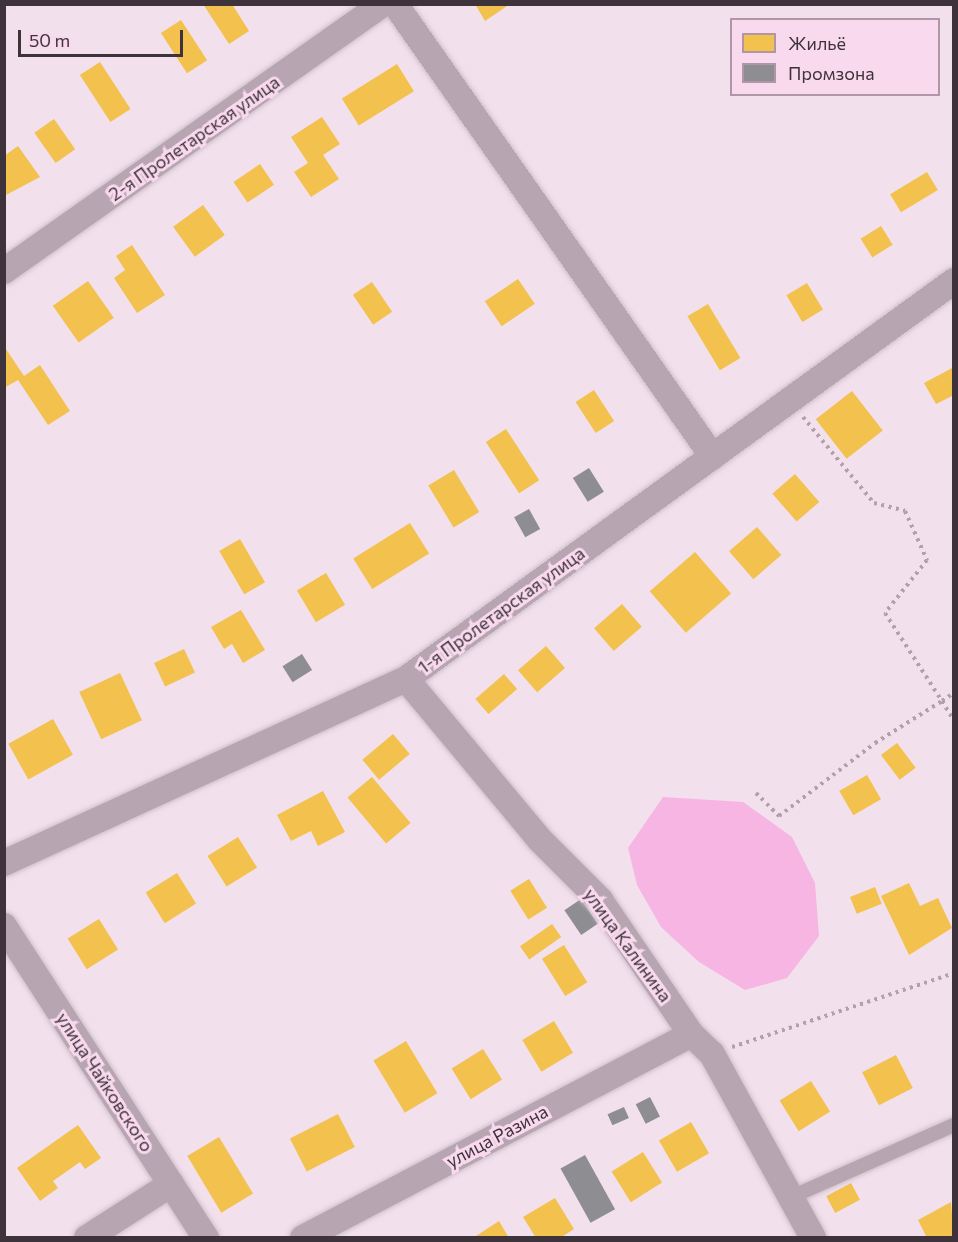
<!DOCTYPE html>
<meta charset="utf-8">
<style>
body{margin:0}
#map{position:relative;width:958px;height:1242px;overflow:hidden;background:#f2e0ec;font-family:Commissioner,sans-serif}
div>[style]{position:absolute}
[style*='--x']{left:calc(var(--x)*1px);top:calc(var(--y)*1px);width:calc(var(--w)*1px);rotate:calc(var(--a)*1deg)}
.water>*{inset:0;background:#f6b5e2}
.homes>*{inset:0;background:#f2c14e;transform-origin:0 0}
.industry>*{inset:0;background:#8d8d92;transform-origin:0 0}
.path>*{height:4px;margin-top:-2px;transform-origin:0;background:repeating-linear-gradient(90deg,#b0a1ab 0 3px,transparent 0 7.5px)}
.roads{filter:drop-shadow(0 0 2px #cdbfc8) drop-shadow(0 0 2px #cdbfc8)}
.service>*{height:14px;margin:-7px;padding:0 7px;transform-origin:7px;border-radius:7px;background:#b8a5b2}
.minor>*{height:26px;margin:-13px;padding:0 13px;transform-origin:13px;border-radius:13px;background:#b8a5b2}
span{translate:-50% -50%;white-space:nowrap;text-align:center;line-height:1.15;-webkit-text-stroke:6px #f9d9ee;paint-order:stroke}
.street-label{font-size:18px;color:#3f333b}
.frame{position:absolute;inset:0;border:6px solid #3f333b;pointer-events:none}
.legend{position:absolute;left:730px;top:18px;width:210px;height:78px;box-sizing:border-box;background:#f9d9ee;border:2px solid #af97a6;margin:0;padding:8px 10px;list-style:none;font-size:18px;color:#3f333b}
.legend li{display:flex;align-items:center;gap:12px;height:30px}
.legend b{width:30px;border:2px solid #af97a6}
.scale{position:absolute;left:18px;top:30px;width:165px;height:27px;box-sizing:border-box;border:3px solid #3f333b;border-top:0;padding-left:8px;font-size:18px;line-height:21px;white-space:nowrap;color:#3f333b;-webkit-text-stroke:4px #f9d9ee;paint-order:stroke}
</style>
<div id="map">
<div class="water">
<i style="clip-path:polygon(663px 797px,743px 802px,792px 837px,815px 883px,819px 936px,787px 978px,745px 990px,699px 962px,661px 927px,637px 885px,628px 848px)"></i>
</div>
<div class="homes">
<i style="clip-path:polygon(203px 4px,232px 4px,249px 31px,229px 44px)"></i>
<i style="clip-path:polygon(475px 4px,510px 4px,485px 21px)"></i>
<i style="left:181px;top:20px;width:48px;height:24px;rotate:57deg"></i>
<i style="left:100px;top:62px;width:56px;height:24px;rotate:57deg"></i>
<i style="left:397px;top:64px;width:32px;height:65px;rotate:58deg"></i>
<i style="clip-path:polygon(322px 117px,340px 144px,323px 155px,339px 179px,311px 197px,294px 172px,308px 163px,291px 137px)"></i>
<i style="left:54px;top:119px;width:37px;height:24px;rotate:55deg"></i>
<i style="clip-path:polygon(18px 146px,40px 177px,4px 196px,4px 156px)"></i>
<i style="left:260px;top:164px;width:25px;height:32px;rotate:56deg"></i>
<i style="left:927px;top:172px;width:21px;height:43px;rotate:59deg"></i>
<i style="left:203px;top:205px;width:37px;height:37px;rotate:54deg"></i>
<i style="left:881px;top:226px;width:22px;height:24px;rotate:58deg"></i>
<i style="clip-path:polygon(132px 245px,165px 295px,137px 313px,114px 278px,125px 270px,116px 256px)"></i>
<i style="left:518px;top:279px;width:30px;height:40px;rotate:56deg"></i>
<i style="left:88px;top:281px;width:45px;height:43px;rotate:55deg"></i>
<i style="left:372px;top:282px;width:36px;height:23px;rotate:56deg"></i>
<i style="left:807px;top:283px;width:31px;height:24px;rotate:59deg"></i>
<i style="left:708px;top:304px;width:63px;height:24px;rotate:59deg"></i>
<i style="clip-path:polygon(4px 346px,24px 376px,40px 365px,70px 411px,48px 425px,18px 380px,4px 388px)"></i>
<i style="clip-path:polygon(954px 367px,954px 395px,936px 404px,924px 383px)"></i>
<i style="left:594px;top:390px;width:37px;height:22px;rotate:57deg"></i>
<i style="left:852px;top:391px;width:50px;height:46px;rotate:52deg"></i>
<i style="left:506px;top:429px;width:61px;height:24px;rotate:57deg"></i>
<i style="left:454px;top:470px;width:49px;height:30px;rotate:59deg"></i>
<i style="left:795px;top:474px;width:37px;height:30px;rotate:49deg"></i>
<i style="left:410px;top:523px;width:36px;height:67px;rotate:58deg"></i>
<i style="left:757px;top:527px;width:37px;height:37px;rotate:49deg"></i>
<i style="left:240px;top:539px;width:50px;height:24px;rotate:60deg"></i>
<i style="left:695px;top:552px;width:55px;height:60px;rotate:49deg"></i>
<i style="left:326px;top:573px;width:37px;height:34px;rotate:59deg"></i>
<i style="left:622px;top:604px;width:30px;height:37px;rotate:49deg"></i>
<i style="clip-path:polygon(241px 610px,265px 650px,243px 663px,232px 644px,224px 649px,211px 627px)"></i>
<i style="left:546px;top:646px;width:29px;height:37px;rotate:49deg"></i>
<i style="left:184px;top:649px;width:26px;height:33px;rotate:65deg"></i>
<i style="left:120px;top:673px;width:52px;height:45px;rotate:65deg"></i>
<i style="left:504px;top:674px;width:20px;height:38px;rotate:49deg"></i>
<i style="left:53px;top:719px;width:41px;height:51px;rotate:61deg"></i>
<i style="left:393px;top:734px;width:26px;height:40px;rotate:50deg"></i>
<i style="left:897px;top:743px;width:31px;height:20px;rotate:53deg"></i>
<i style="left:867px;top:775px;width:28px;height:32px;rotate:60deg"></i>
<i style="left:372px;top:777px;width:60px;height:32px;rotate:50deg"></i>
<i style="clip-path:polygon(323px 791px,345px 832px,318px 846px,311px 831px,291px 841px,277px 815px)"></i>
<i style="left:238px;top:837px;width:36px;height:36px;rotate:58deg"></i>
<i style="left:177px;top:873px;width:36px;height:37px;rotate:58deg"></i>
<i style="left:529px;top:879px;width:34px;height:22px;rotate:58deg"></i>
<i style="clip-path:polygon(909px 883px,920px 906px,938px 898px,952px 928px,909px 955px,881px 896px)"></i>
<i style="left:875px;top:887px;width:18px;height:27px;rotate:68deg"></i>
<i style="left:99px;top:919px;width:36px;height:37px;rotate:58deg"></i>
<i style="left:552px;top:924px;width:16px;height:39px;rotate:55deg"></i>
<i style="left:564px;top:945px;width:44px;height:26px;rotate:58deg"></i>
<i style="left:554px;top:1021px;width:37px;height:37px;rotate:59deg"></i>
<i style="left:406px;top:1041px;width:61px;height:38px;rotate:59deg"></i>
<i style="left:483px;top:1049px;width:36px;height:37px;rotate:58deg"></i>
<i style="left:896px;top:1055px;width:37px;height:38px;rotate:63deg"></i>
<i style="left:811px;top:1081px;width:36px;height:37px;rotate:58deg"></i>
<i style="left:338px;top:1114px;width:37px;height:54px;rotate:63deg"></i>
<i style="left:691px;top:1122px;width:36px;height:37px;rotate:60deg"></i>
<i style="clip-path:polygon(78px 1125px,101px 1158px,85px 1169px,80px 1162px,53px 1181px,58px 1188px,40px 1201px,17px 1168px)"></i>
<i style="left:219px;top:1137px;width:66px;height:37px;rotate:59deg"></i>
<i style="left:643px;top:1152px;width:36px;height:37px;rotate:58deg"></i>
<i style="left:851px;top:1183px;width:19px;height:28px;rotate:62deg"></i>
<i style="clip-path:polygon(555px 1198px,574px 1229px,560px 1238px,536px 1238px,523px 1217px)"></i>
<i style="clip-path:polygon(951px 1202px,954px 1238px,927px 1238px,918px 1220px)"></i>
<i style="clip-path:polygon(499px 1221px,509px 1238px,473px 1238px)"></i>
</div>
<div class="industry">
<i style="left:589px;top:468px;width:28px;height:19px;rotate:58deg"></i>
<i style="left:529px;top:509px;width:23px;height:17px;rotate:61deg"></i>
<i style="left:302px;top:654px;width:19px;height:23px;rotate:58deg"></i>
<i style="left:581px;top:899px;width:30px;height:20px;rotate:56deg"></i>
<i style="left:650px;top:1097px;width:22px;height:16px;rotate:63deg"></i>
<i style="left:624px;top:1107px;width:12px;height:18px;rotate:66deg"></i>
<i style="left:585px;top:1155px;width:62px;height:28px;rotate:61deg"></i>
</div>
<div class="path">
<i style="--x:803;--y:417;--w:112;--a:50.5"></i>
<i style="--x:874;--y:503;--w:32;--a:14"></i>
<i style="--x:905;--y:511;--w:54;--a:65.8"></i>
<i style="--x:927;--y:560;--w:68;--a:128.4"></i>
<i style="--x:885;--y:613;--w:105;--a:57.1"></i>
<i style="--x:942;--y:701;--w:14;--a:-34"></i>
<i style="--x:756;--y:793;--w:33;--a:45"></i>
<i style="--x:779;--y:816;--w:121;--a:-37.2"></i>
<i style="--x:875;--y:743;--w:79;--a:-32.1"></i>
<i style="--x:942;--y:701;--w:23;--a:59"></i>
<i style="--x:732;--y:1047;--w:234;--a:-18.4"></i>
</div>
<div class="roads">
<div class="service">
<i style="--x:789;--y:1198;--w:180;--a:-23.9"></i>
</div>
<div class="minor">
<i style="--x:395;--y:4;--w:553;--a:54.93"></i>
<i style="--x:4;--y:271;--w:464;--a:-35.2"></i>
<i style="--x:406;--y:679;--w:209;--a:50.2"></i>
<i style="--x:540;--y:840;--w:85;--a:45"></i>
<i style="--x:600;--y:900;--w:162;--a:55.8"></i>
<i style="--x:691;--y:1034;--w:29;--a:44"></i>
<i style="--x:712;--y:1054;--w:210;--a:61.2"></i>
<i style="--x:4;--y:863;--w:442;--a:-24.6"></i>
<i style="--x:406;--y:679;--w:677;--a:-35.99"></i>
<i style="--x:4;--y:926;--w:372;--a:57.1"></i>
<i style="--x:87;--y:1238;--w:100;--a:-32.7"></i>
<i style="--x:303;--y:1238;--w:438;--a:-27.7"></i>
</div>
</div>
<div class="street-label">
<span style="left:194px;top:138px;rotate:-35deg">2-я Пролетарская улица</span>
<span style="left:501px;top:610px;rotate:-36deg">1-я Пролетарская улица</span>
<span style="left:628px;top:945px;rotate:54deg">улица Калинина</span>
<span style="left:105px;top:1082px;rotate:57deg">улица Чайковского</span>
<span style="left:497px;top:1136px;rotate:-28deg">улица Разина</span>
</div>
<div class="frame"></div>
<ul class="legend">
<li><b style="height:16px;background:#f2c14e"></b>Жильё</li>
<li><b style="height:16px;background:#8d8d92"></b>Промзона</li>
</ul>
<div class="scale">50 m</div>
</div>
